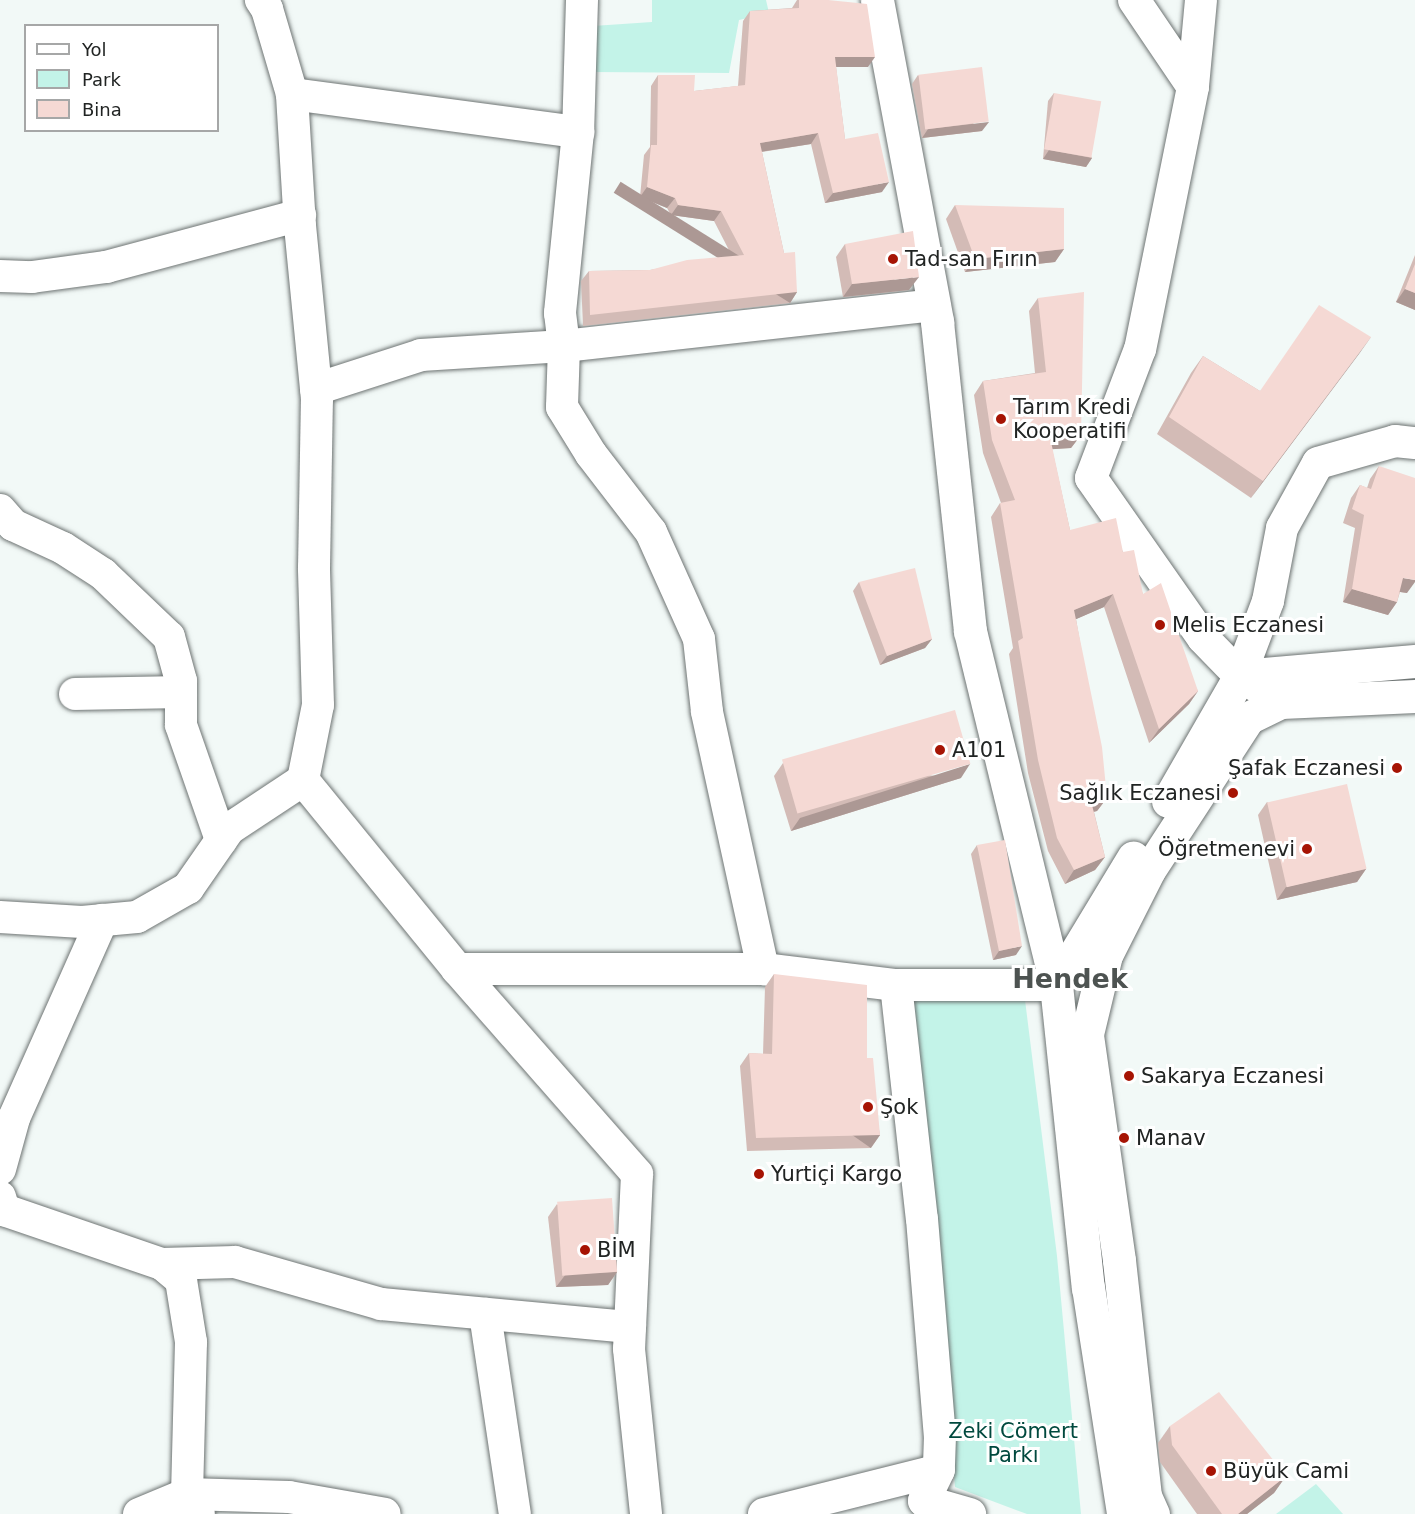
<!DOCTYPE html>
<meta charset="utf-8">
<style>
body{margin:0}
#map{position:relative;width:1415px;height:1514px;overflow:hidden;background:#f2f9f7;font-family:"DejaVu Sans",sans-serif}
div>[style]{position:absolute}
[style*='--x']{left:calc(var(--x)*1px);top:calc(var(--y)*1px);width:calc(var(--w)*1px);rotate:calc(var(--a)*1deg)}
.green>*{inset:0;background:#c3f3e8}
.roads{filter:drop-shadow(0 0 2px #6e7473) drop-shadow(0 0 2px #6e7473)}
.minor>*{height:32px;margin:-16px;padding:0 16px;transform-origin:16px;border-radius:16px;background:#fff}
.secondary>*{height:33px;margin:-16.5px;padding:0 16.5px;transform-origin:16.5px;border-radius:16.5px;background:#fff}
.wall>*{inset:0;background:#d3bbb6}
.shaded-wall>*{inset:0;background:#ac9894;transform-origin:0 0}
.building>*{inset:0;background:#f5d9d4;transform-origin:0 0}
.dots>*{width:16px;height:16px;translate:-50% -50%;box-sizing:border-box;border:3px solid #fff;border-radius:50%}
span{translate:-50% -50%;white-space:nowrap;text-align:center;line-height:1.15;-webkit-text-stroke:6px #fff;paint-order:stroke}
.poi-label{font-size:21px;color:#212423}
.left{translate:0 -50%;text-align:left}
.right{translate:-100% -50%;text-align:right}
.park-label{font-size:21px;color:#00493e}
.district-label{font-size:27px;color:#4d5351;font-weight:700}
.legend{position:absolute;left:24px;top:24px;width:195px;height:108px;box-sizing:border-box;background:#fff;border:2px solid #a6a7a7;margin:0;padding:8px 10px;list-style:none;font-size:18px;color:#212423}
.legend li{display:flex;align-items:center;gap:12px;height:30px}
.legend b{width:30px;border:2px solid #a6a7a7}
</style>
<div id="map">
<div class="green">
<i style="clip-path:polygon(652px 0,766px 0,769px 13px,739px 20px,729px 73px,592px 72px,593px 26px,652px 22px)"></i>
<i style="clip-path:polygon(910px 987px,1024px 992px,1057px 1256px,1081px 1514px,1027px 1514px,955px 1487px)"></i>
<i style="clip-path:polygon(1316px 1484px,1343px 1514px,1276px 1514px)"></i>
</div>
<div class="roads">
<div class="minor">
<i style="--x:582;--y:0;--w:132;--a:91.7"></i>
<i style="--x:578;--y:132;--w:182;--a:95.7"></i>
<i style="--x:560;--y:313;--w:33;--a:83"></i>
<i style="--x:564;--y:346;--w:372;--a:-6.3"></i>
<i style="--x:1134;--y:0;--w:105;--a:55.9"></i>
<i style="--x:1201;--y:0;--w:87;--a:95.3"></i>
<i style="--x:1193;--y:87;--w:267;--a:101.4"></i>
<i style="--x:1140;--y:349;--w:138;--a:110.8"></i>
<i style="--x:1091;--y:478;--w:195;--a:55"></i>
<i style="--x:1203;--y:638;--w:53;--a:45.8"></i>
<i style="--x:1240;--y:676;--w:26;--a:32"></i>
<i style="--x:292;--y:94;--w:289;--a:7.6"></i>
<i style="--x:0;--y:276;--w:32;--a:2"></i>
<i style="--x:32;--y:277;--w:75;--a:-7.7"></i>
<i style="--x:106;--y:267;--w:201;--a:-15"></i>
<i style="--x:316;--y:389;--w:110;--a:-17.9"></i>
<i style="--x:421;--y:355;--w:143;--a:-3.6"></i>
<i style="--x:564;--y:346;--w:61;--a:91.9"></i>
<i style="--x:562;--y:407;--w:55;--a:58.3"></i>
<i style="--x:591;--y:454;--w:98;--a:52.4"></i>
<i style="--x:651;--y:532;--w:117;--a:65.8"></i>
<i style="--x:699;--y:639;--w:73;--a:83.7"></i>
<i style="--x:707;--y:712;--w:263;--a:77.7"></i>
<i style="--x:763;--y:969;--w:134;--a:6.9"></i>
<i style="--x:896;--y:985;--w:160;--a:0"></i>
<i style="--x:0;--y:510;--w:20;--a:49"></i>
<i style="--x:13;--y:525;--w:55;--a:24.7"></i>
<i style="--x:63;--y:548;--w:48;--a:33"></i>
<i style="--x:103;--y:574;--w:91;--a:43.7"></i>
<i style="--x:169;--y:637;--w:46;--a:74.7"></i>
<i style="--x:181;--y:681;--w:44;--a:90"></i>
<i style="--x:181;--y:725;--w:122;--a:70.8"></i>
<i style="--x:1240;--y:676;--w:80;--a:-69.5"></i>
<i style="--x:1268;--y:601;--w:74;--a:-79.1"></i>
<i style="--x:1282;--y:528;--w:74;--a:-61"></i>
<i style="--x:1318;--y:463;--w:80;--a:-15.9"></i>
<i style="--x:1395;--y:441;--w:20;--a:6"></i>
<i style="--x:75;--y:694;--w:106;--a:-1.1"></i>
<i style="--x:303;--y:780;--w:244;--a:50.8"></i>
<i style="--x:457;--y:969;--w:306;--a:0"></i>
<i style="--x:0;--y:917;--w:82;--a:3.5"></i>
<i style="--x:82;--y:922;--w:55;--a:-5.2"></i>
<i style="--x:137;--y:917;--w:59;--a:-29.6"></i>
<i style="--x:188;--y:888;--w:72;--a:-55.2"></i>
<i style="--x:229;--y:829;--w:89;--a:-33.5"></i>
<i style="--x:303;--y:780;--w:76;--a:-78.7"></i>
<i style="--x:318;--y:705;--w:137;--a:-91.7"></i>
<i style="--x:314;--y:568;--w:169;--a:-89"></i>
<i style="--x:317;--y:399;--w:174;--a:-95.6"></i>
<i style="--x:300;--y:226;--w:132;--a:-93.5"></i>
<i style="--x:292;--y:94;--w:89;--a:-106.4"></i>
<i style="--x:267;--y:9;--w:11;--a:-124"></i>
<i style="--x:457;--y:969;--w:273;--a:48.7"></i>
<i style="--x:637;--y:1174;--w:175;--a:92.6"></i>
<i style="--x:629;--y:1349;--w:166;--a:84.1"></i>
<i style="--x:896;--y:985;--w:235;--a:83.7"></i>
<i style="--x:922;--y:1219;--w:218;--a:85.3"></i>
<i style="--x:940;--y:1436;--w:34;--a:92"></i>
<i style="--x:939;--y:1470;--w:34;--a:116"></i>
<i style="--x:924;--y:1501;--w:48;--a:15.8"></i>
<i style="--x:0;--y:1169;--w:53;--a:-74.6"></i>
<i style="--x:14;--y:1118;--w:217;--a:-66"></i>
<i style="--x:0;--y:1197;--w:14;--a:73"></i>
<i style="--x:4;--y:1210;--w:167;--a:18.9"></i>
<i style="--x:162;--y:1264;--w:25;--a:40"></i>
<i style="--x:181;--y:1280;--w:63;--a:80.8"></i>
<i style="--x:191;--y:1342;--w:152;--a:91.5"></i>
<i style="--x:187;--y:1494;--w:23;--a:59"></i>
<i style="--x:162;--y:1264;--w:73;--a:-1.6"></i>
<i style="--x:235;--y:1262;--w:152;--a:16"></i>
<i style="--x:381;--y:1304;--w:250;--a:5.3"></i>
<i style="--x:485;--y:1314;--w:202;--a:81.5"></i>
<i style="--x:139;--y:1514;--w:52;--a:-22.6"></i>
<i style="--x:187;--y:1494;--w:102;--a:1.7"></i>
<i style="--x:289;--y:1497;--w:97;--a:10"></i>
<i style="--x:764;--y:1514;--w:180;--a:-14.1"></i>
</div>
<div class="secondary">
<i style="--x:877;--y:0;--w:328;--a:79.4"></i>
<i style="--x:937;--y:322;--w:311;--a:83.9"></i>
<i style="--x:970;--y:631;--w:364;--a:76.3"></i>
<i style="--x:1056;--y:985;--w:304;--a:84"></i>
<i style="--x:1088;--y:1287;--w:230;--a:81.2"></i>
<i style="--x:1168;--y:801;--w:144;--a:-60.1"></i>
<i style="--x:1240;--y:676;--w:176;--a:-4.9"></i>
<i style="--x:1056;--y:985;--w:149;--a:-58.8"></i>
<i style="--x:1153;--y:1514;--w:20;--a:-114"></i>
<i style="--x:1145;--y:1496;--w:237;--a:-96.3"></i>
<i style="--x:1119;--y:1260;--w:228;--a:-98.1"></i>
<i style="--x:1087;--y:1034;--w:81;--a:-76.5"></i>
<i style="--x:1106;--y:955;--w:95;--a:-63.2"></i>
<i style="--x:1149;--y:870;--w:181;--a:-56.9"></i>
<i style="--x:1248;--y:718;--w:37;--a:-26"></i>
<i style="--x:1281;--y:702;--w:134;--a:-2.6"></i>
</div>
</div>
<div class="wall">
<i style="clip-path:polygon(797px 0,828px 0,868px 67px,836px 67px,845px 139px,882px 192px,825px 203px,811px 144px,762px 152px,784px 253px,797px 292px,790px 303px,583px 326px,581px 281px,589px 271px,650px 270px,732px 256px,714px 221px,671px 215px,667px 208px,640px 197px,644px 155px,650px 147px,651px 86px,658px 75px,694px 91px,738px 86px,743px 21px,750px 11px,792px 8px)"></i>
<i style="clip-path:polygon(918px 75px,982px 131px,922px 138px,912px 84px)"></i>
<i style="clip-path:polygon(1054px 93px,1092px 158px,1086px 167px,1043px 159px,1048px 101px)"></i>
<i style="clip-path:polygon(955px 205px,1064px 249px,1055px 262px,965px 272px,946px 219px)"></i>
<i style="clip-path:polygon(845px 244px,909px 290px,843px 297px,836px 257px)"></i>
<i style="clip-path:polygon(1415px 255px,1415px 310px,1396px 302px)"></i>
<i style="clip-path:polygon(1038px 298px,1081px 435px,1071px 448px,1052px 449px,1070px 530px,1123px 552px,1143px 594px,1198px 691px,1189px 704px,1149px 743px,1104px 607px,1076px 619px,1107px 798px,1097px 811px,1094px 812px,1105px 857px,1095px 870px,1065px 884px,1048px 851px,1028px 773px,1009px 654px,1013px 648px,991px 517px,1000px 503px,1001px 503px,983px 453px,974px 395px,983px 381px,1035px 373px,1029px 311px)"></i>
<i style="clip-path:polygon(1371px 337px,1251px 498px,1157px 434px,1191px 373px,1203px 356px,1260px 391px)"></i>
<i style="clip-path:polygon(1379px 466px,1407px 593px,1400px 592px,1397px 602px,1388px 615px,1343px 602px,1355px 528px,1343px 523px,1351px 498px,1360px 485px,1367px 488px,1370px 479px)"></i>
<i style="clip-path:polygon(859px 582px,932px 639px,925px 648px,880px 665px,853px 591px)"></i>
<i style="clip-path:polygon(783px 763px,961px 778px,791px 831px,774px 776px)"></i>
<i style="clip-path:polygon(1267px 802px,1366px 869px,1357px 882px,1277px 900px,1258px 815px)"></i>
<i style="clip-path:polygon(977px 845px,1016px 955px,993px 960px,971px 854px)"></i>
<i style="clip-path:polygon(774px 974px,867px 1058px,880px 1135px,871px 1148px,747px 1151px,740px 1066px,749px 1053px,763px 1054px,765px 987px)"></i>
<i style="clip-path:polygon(557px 1204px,617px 1272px,608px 1285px,556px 1287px,548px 1217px)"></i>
<i style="clip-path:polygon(1170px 1426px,1286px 1476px,1274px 1493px,1247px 1514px,1197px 1514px,1160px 1462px,1158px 1443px)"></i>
</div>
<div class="shaded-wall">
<i style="clip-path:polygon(835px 57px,875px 57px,868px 67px,828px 67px)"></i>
<i style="clip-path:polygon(989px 122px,982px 131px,922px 138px,928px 129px)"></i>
<i style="clip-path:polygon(818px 133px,811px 144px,753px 153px,760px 143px)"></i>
<i style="clip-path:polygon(1049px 150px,1092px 158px,1086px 167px,1043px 159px)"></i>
<i style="clip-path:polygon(889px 182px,882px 192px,825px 203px,833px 193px)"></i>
<i style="clip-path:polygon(647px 187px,675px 198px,667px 208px,640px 197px)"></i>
<i style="clip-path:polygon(678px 205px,721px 211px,714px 221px,671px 215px)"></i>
<i style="clip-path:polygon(1064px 249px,1055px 262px,965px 272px,975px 259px)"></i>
<i style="clip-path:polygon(919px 277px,909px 290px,843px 297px,852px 284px)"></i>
<i style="clip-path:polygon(1405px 289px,1415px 293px,1415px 310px,1396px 302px)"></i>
<i style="left:797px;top:292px;width:13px;height:208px;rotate:122deg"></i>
<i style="clip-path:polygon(1371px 337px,1359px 354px,1251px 498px,1263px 481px)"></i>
<i style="clip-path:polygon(1081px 435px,1071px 448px,1040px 450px,1050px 437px)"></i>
<i style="clip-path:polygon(1403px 578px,1415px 580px,1415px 582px,1407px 593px,1394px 591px)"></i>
<i style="clip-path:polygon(1352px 589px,1397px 602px,1388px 615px,1343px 602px)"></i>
<i style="clip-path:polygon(1113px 594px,1104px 607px,1065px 624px,1074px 610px)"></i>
<i style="clip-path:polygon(932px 639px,925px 648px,880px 665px,887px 656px)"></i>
<i style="clip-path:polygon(1198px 691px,1189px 704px,1149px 743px,1159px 729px)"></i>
<i style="clip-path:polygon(970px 764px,961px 778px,791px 831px,800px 818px)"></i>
<i style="clip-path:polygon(1107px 798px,1097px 811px,1082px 814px,1091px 801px)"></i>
<i style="clip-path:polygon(1105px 857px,1095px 870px,1065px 884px,1074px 870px)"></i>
<i style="clip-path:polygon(1366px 869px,1357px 882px,1277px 900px,1286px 887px)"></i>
<i style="clip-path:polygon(1022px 946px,1016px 955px,993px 960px,999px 951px)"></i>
<i style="left:880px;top:1135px;width:16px;height:124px;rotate:125deg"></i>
<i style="clip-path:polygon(617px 1272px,608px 1285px,556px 1287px,566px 1274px)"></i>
<i style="clip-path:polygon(1286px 1476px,1274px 1493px,1247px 1514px,1238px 1514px)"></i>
</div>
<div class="building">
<i style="clip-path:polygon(799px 0,828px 0,867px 4px,875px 57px,835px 57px,845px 139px,878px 133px,889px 182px,833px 193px,818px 133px,760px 143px,784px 253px,795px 252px,797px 292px,590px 315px,589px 271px,650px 270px,687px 260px,744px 255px,721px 211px,678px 205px,675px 198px,647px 187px,651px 145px,657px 145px,658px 75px,695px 75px,694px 91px,745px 85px,750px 11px,799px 8px)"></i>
<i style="left:982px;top:67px;width:55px;height:64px;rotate:83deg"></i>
<i style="left:1054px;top:93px;width:48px;height:57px;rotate:10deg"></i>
<i style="clip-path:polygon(955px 205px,1064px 208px,1064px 249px,975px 259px)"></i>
<i style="clip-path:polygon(913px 231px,919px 277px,852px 284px,845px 244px)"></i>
<i style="clip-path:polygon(1415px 264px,1415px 293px,1405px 289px)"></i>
<i style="clip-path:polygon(1084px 292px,1081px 435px,1050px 437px,1070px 530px,1116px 518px,1123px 552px,1134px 550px,1143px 594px,1161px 583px,1198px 691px,1159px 729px,1113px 594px,1074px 610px,1102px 747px,1107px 798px,1091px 801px,1105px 857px,1074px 870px,1057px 838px,1038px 760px,1018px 641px,1023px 638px,1000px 503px,1015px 500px,992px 440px,983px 381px,1046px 372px,1038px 298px)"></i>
<i style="clip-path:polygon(1319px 305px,1371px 337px,1263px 481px,1169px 417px,1203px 356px,1260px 391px)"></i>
<i style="clip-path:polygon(1379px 466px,1415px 478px,1415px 580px,1403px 578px,1397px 602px,1352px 589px,1364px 515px,1352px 509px,1360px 485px,1371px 489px)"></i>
<i style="clip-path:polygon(915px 568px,932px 639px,887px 656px,859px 582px)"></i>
<i style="left:955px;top:710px;width:56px;height:180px;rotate:74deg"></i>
<i style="left:1347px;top:784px;width:87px;height:82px;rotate:77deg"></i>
<i style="clip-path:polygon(1005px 840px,1022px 946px,999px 951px,977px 845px)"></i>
<i style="clip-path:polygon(774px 974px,867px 985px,867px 1058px,873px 1058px,880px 1135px,756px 1138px,749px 1053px,772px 1054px)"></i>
<i style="left:612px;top:1198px;width:74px;height:55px;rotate:86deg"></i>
<i style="clip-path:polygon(1219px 1392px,1286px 1476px,1238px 1514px,1222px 1514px,1172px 1445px,1170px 1426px)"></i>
</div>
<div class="dots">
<i style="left:893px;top:259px;background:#a61404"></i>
<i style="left:1001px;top:419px;background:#a61404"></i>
<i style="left:1160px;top:625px;background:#a61404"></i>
<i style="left:940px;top:750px;background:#a61404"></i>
<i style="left:1397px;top:768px;background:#a61404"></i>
<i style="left:1233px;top:793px;background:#a61404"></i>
<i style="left:1307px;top:849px;background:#a61404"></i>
<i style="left:1129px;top:1076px;background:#a61404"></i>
<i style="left:868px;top:1107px;background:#a61404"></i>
<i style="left:1124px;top:1138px;background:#a61404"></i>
<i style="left:759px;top:1174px;background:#a61404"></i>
<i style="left:585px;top:1250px;background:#a61404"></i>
<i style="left:1211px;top:1471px;background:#a61404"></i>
</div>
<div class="poi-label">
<span class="left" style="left:905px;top:259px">Tad-san Fırın</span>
<span class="left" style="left:1013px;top:419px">Tarım Kredi<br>Kooperatifi</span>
<span class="left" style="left:1172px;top:625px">Melis Eczanesi</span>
<span class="left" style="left:952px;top:750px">A101</span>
<span class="right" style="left:1385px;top:768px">Şafak Eczanesi</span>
<span class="right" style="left:1221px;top:793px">Sağlık Eczanesi</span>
<span class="right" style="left:1295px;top:849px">Öğretmenevi</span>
<span class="left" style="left:1141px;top:1076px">Sakarya Eczanesi</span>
<span class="left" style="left:880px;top:1107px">Şok</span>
<span class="left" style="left:1136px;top:1138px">Manav</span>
<span class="left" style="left:771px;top:1174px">Yurtiçi Kargo</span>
<span class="left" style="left:597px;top:1250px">BİM</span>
<span class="left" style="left:1223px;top:1471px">Büyük Cami</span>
</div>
<div class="park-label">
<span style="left:1013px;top:1443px">Zeki Cömert<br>Parkı</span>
</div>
<div class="district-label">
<span style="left:1070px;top:979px">Hendek</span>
</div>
<ul class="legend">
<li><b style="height:8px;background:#fff"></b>Yol</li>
<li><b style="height:16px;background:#c3f3e8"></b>Park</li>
<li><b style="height:16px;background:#f5d9d4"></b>Bina</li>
</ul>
</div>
